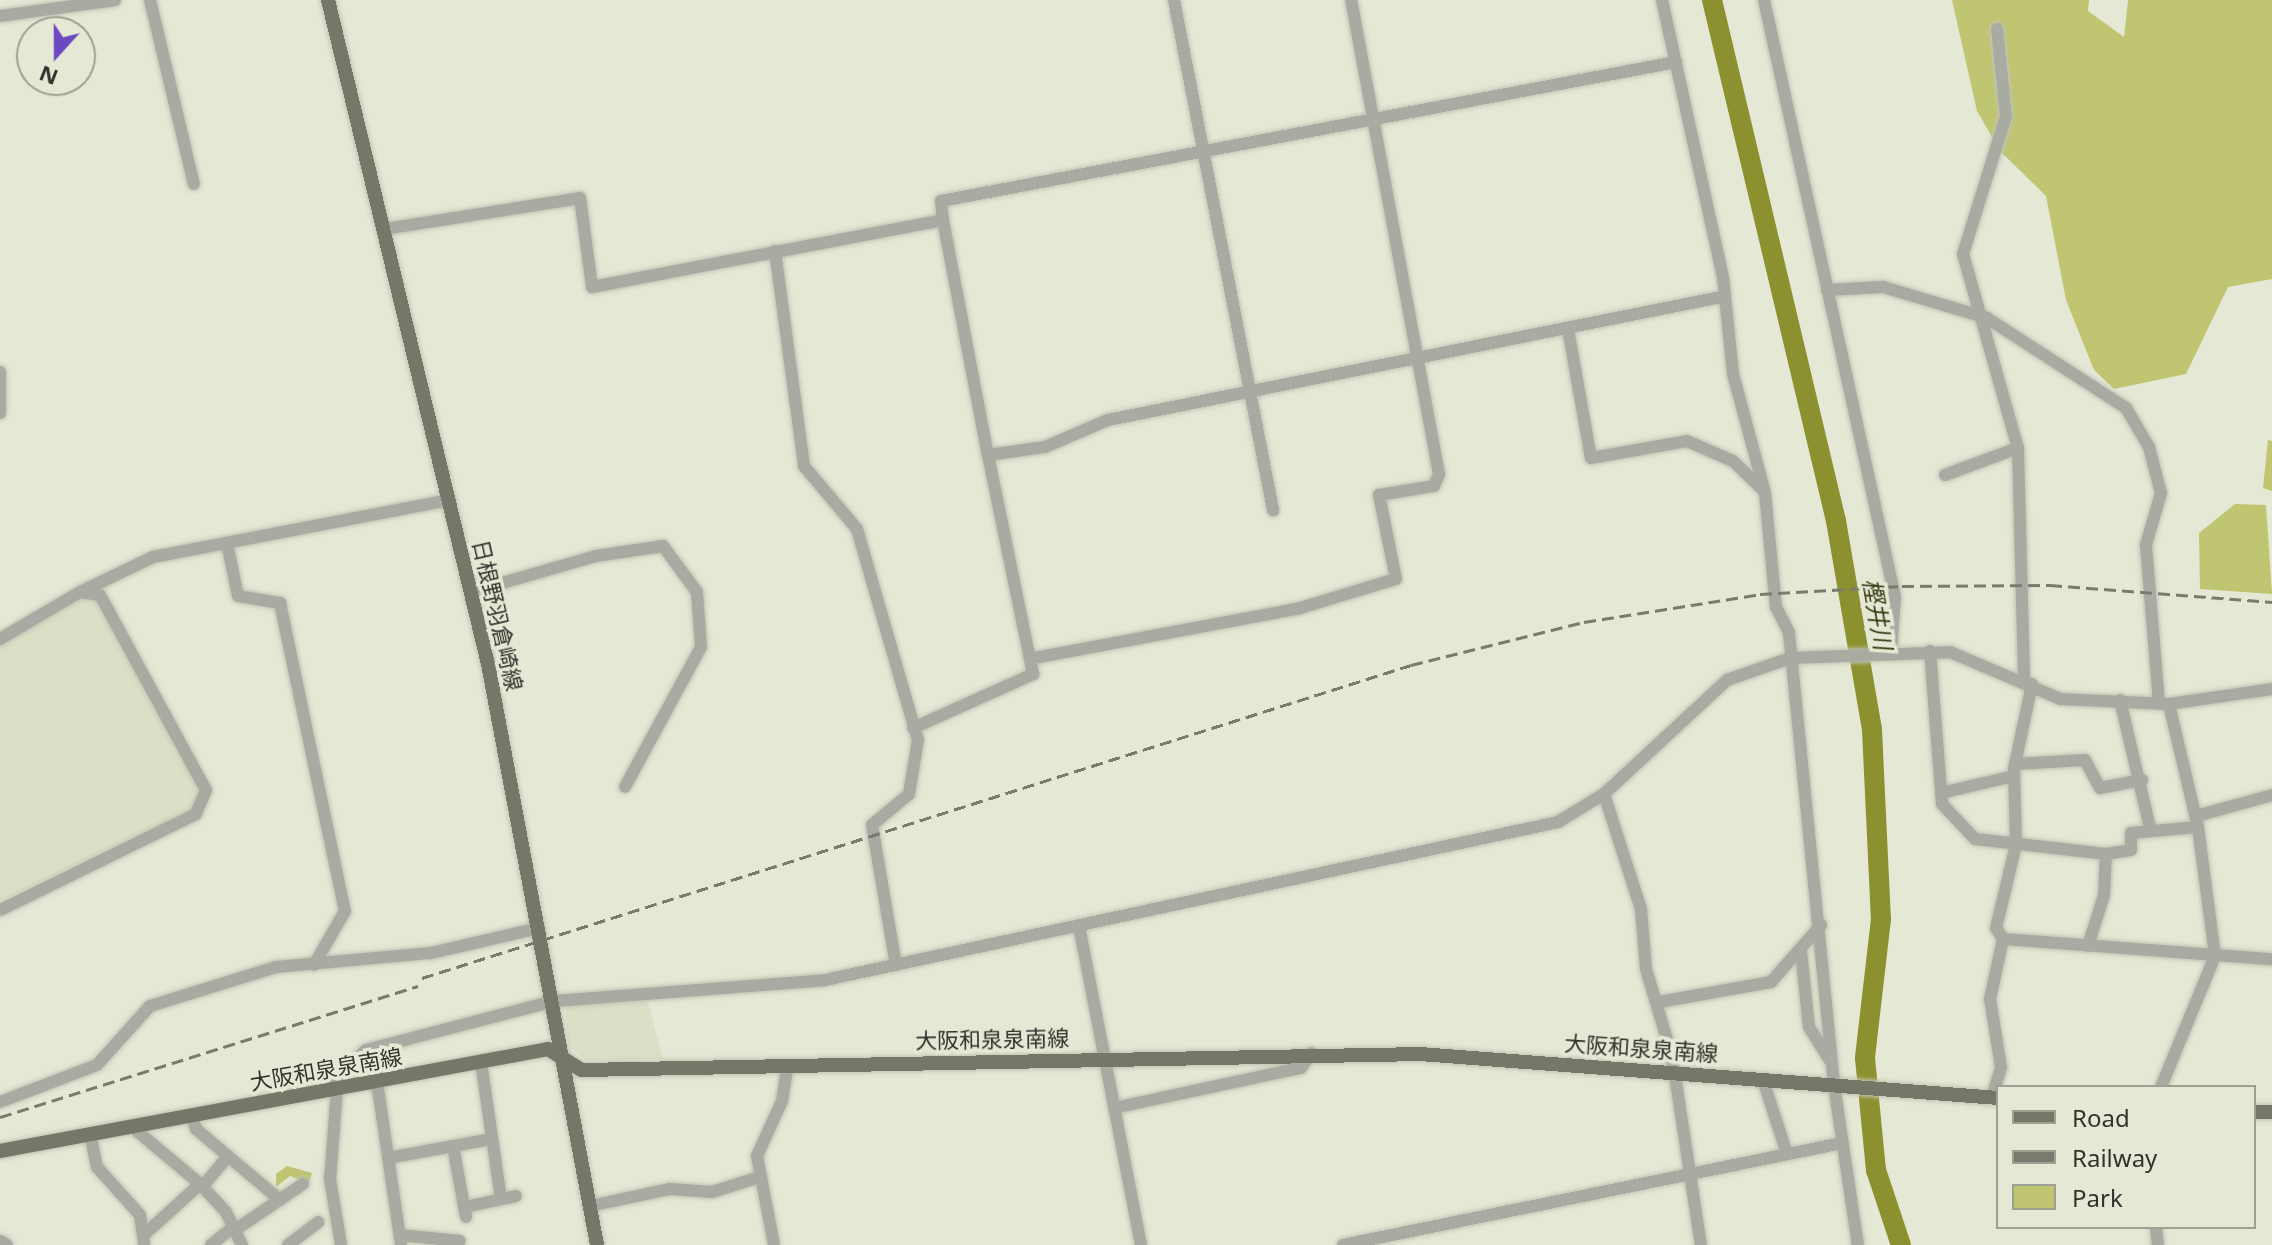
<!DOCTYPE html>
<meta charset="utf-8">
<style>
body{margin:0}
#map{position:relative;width:2272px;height:1245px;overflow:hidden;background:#e6e8d6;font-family:"Noto Sans","Noto Sans JP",sans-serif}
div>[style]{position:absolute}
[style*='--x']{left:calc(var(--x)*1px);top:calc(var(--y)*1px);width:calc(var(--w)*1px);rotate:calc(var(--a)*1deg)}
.built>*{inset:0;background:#dcdec5}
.green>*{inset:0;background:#bfc570}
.river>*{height:20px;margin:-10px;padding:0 10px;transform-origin:10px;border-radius:10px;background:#8c912f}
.roads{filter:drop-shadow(0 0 2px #c2c4b4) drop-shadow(0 0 2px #c2c4b4)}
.minor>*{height:12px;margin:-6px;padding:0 6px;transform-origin:6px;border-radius:6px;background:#a9aaa2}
.major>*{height:14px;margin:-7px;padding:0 7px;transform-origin:7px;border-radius:7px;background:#767769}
.rail>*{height:3px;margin-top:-1.5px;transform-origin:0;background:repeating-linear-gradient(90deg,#797b6f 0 12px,transparent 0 18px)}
span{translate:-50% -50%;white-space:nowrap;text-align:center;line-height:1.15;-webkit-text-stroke:7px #e6e8d6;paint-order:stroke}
.street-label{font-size:22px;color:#32332c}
.water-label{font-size:24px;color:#3a3c13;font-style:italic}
.legend{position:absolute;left:1996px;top:1085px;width:260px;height:144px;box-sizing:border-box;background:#e6e8d6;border:2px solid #9ea092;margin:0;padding:10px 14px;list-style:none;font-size:24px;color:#32332c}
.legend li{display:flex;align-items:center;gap:16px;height:40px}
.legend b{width:40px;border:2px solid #9ea092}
.north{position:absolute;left:16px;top:16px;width:80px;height:80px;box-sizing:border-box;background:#e6e8d6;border:2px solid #9ea092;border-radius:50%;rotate:201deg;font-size:22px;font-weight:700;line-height:32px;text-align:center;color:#32332c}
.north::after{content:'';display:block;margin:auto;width:28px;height:36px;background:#6b49c2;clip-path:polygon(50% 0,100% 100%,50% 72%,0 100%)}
</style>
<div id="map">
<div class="built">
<i style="clip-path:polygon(81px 599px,97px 600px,200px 791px,191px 810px,0 901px,0 644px)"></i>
<i style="clip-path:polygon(647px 999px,663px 1059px,586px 1060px,569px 1046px,565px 1005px)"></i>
</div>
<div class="green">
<i style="clip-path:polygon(1952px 0,2089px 0,2088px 11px,2124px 37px,2128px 0,2272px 0,2272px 279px,2228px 287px,2186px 374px,2114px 389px,2094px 370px,2066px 300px,2046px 196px,2000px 151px,1977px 111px)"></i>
<i style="clip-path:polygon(2268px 440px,2272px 441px,2272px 491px,2263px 488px)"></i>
<i style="clip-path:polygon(2235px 504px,2266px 505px,2272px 594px,2200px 589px,2199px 533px)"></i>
<i style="clip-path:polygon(287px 1166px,312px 1173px,309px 1184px,290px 1176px,276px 1187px,276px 1174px)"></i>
</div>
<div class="river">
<i style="--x:1712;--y:0;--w:536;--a:76.61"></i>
<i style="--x:1836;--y:521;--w:212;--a:80.2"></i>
<i style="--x:1872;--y:730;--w:189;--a:87.3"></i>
<i style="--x:1881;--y:919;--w:140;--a:96.6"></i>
<i style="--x:1865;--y:1058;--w:113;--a:84.4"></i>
<i style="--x:1876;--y:1170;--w:79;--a:71.6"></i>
</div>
<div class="roads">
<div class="minor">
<i style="--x:150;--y:0;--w:189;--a:76.6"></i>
<i style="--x:1174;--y:0;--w:520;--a:79.01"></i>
<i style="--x:1662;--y:0;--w:284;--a:77.6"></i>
<i style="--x:1723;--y:277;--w:98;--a:84.1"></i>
<i style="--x:1733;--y:374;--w:123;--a:74.9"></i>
<i style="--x:1765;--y:493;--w:115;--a:84.5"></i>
<i style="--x:1776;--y:607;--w:29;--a:63"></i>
<i style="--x:1789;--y:633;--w:454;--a:84.3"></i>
<i style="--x:1834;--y:1085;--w:162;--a:81.5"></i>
<i style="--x:1764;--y:0;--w:611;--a:77.62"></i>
<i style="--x:1895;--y:597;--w:55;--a:94.2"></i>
<i style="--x:0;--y:16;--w:116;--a:-7.9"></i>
<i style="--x:1997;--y:29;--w:87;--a:84.1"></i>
<i style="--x:2006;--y:116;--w:145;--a:107.3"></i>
<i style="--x:1963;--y:254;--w:202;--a:74.2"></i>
<i style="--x:2018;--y:448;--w:232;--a:88.5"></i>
<i style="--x:943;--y:220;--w:19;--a:-96"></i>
<i style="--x:941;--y:201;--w:748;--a:-10.71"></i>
<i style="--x:385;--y:229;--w:197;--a:-9"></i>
<i style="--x:580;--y:198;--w:90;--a:82.3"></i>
<i style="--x:592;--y:287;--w:357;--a:-10.8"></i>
<i style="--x:943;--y:220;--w:239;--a:79.2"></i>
<i style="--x:988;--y:455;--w:58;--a:-8"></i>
<i style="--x:1045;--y:447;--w:69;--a:-23.2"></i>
<i style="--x:1108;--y:420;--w:625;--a:-11.35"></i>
<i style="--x:775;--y:251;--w:217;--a:82.3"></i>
<i style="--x:804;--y:466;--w:82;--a:49.9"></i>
<i style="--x:857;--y:529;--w:220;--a:73.9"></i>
<i style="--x:918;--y:740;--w:55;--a:99.5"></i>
<i style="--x:909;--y:794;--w:48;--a:140"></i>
<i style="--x:872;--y:825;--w:142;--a:80.3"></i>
<i style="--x:1827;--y:290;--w:56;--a:-3.1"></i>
<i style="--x:1883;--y:287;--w:109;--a:16.6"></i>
<i style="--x:1987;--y:318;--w:166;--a:32.9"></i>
<i style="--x:2126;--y:408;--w:45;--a:59.5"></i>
<i style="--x:2149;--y:447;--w:48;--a:75.4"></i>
<i style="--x:2161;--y:493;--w:54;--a:106.1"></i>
<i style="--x:2146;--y:545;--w:159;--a:85.3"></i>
<i style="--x:1568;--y:329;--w:131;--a:79.9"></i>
<i style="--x:1591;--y:458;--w:97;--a:-10"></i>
<i style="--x:1687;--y:441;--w:50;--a:23.5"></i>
<i style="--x:1733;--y:461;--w:42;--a:44"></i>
<i style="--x:0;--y:372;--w:41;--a:90"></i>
<i style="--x:1945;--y:475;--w:78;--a:-20.3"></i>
<i style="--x:227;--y:543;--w:54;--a:78.3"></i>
<i style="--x:238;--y:596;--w:43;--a:9.5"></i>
<i style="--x:280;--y:603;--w:315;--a:78.1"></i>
<i style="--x:345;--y:911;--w:62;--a:119.9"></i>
<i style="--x:80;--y:592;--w:81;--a:-25.6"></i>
<i style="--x:153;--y:557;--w:301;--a:-10.9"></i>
<i style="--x:471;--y:592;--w:130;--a:-16.1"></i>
<i style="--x:596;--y:556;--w:68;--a:-8.5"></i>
<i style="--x:663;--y:546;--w:57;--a:53.5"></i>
<i style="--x:697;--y:592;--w:55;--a:85.8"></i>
<i style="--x:701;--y:647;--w:159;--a:118.5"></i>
<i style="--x:0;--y:639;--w:93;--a:-30.4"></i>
<i style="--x:80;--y:592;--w:20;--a:9"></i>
<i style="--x:100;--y:595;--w:222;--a:61.5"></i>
<i style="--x:206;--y:790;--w:26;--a:113"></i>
<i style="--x:196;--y:814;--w:218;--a:153.9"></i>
<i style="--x:1930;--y:651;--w:153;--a:85.5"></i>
<i style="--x:1942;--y:804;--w:48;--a:46.7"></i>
<i style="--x:1975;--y:839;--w:132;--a:6.5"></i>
<i style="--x:2106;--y:854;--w:25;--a:-9"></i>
<i style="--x:2131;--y:850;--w:17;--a:-90"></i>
<i style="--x:2131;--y:833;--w:67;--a:-5.1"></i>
<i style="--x:1034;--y:658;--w:268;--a:-10.6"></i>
<i style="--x:1297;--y:609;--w:103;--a:-16.9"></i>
<i style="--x:1396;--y:579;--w:86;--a:-101.4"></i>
<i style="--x:1379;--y:495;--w:56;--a:-9.3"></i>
<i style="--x:1434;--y:486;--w:13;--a:-67"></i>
<i style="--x:1439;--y:474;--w:482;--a:-100.5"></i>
<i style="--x:2120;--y:700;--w:131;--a:76.8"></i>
<i style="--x:913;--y:728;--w:132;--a:-24.2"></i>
<i style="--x:1033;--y:674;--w:224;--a:-101.6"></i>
<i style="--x:2015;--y:764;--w:70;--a:-3.3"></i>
<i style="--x:2085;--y:760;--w:32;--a:62"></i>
<i style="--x:2100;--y:788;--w:43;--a:-10.8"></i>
<i style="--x:1941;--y:793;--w:75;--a:-13.1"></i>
<i style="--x:1604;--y:794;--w:121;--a:72.2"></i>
<i style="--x:1641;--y:909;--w:60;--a:85.2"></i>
<i style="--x:1646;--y:969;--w:91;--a:73.4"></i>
<i style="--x:1672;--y:1056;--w:191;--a:81.3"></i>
<i style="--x:2196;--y:816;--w:79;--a:-15.4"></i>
<i style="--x:1079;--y:926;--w:325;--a:79"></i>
<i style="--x:2003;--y:939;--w:270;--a:4.3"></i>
<i style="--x:2088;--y:946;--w:53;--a:-72.6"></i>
<i style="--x:2104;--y:895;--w:41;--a:-87.2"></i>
<i style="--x:1801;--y:951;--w:76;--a:84"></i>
<i style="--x:1809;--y:1027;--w:39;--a:58"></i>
<i style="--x:1659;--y:1002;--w:114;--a:-10.1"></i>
<i style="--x:1771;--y:982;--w:76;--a:-48.7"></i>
<i style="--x:481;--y:1062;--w:138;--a:81.7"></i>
<i style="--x:1763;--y:1080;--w:78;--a:72"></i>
<i style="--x:377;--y:1082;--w:165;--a:81.6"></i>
<i style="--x:370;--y:1084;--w:34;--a:-97"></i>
<i style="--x:366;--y:1050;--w:194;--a:-14.6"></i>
<i style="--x:554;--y:1001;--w:272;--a:-4.4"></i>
<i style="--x:825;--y:980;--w:750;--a:-12.16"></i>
<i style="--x:1558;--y:822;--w:54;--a:-31.3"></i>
<i style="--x:1604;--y:794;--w:168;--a:-42.8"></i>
<i style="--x:1727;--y:680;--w:67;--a:-19.2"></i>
<i style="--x:1790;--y:658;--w:160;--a:-2.1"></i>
<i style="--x:1950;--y:652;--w:120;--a:23.1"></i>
<i style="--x:2060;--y:699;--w:109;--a:2.6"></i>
<i style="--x:2169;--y:704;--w:104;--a:-8.3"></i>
<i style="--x:2161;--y:1087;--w:142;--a:-67.6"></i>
<i style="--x:2215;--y:956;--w:130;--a:-97.5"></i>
<i style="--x:2198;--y:827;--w:126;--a:-103.3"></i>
<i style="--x:337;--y:1089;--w:90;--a:94.4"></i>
<i style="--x:330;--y:1179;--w:67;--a:80.5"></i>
<i style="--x:323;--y:1092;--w:60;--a:-44.3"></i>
<i style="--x:1992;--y:1097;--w:31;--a:-73"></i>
<i style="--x:2001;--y:1067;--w:69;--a:-99.2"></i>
<i style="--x:1990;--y:999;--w:61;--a:-77.8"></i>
<i style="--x:2003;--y:939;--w:13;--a:-122"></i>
<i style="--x:1996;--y:928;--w:85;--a:-76.5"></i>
<i style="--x:2016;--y:845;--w:76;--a:-91.5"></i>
<i style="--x:2014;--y:769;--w:87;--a:-78"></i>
<i style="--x:0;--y:1102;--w:104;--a:-20.9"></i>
<i style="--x:97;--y:1065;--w:79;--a:-48.1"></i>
<i style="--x:150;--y:1006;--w:132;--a:-17.2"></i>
<i style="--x:276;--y:967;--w:156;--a:-5.2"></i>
<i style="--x:431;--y:953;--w:111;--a:-13"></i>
<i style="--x:1114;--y:1108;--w:191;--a:-12.1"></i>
<i style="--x:1301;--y:1068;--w:18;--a:-56"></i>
<i style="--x:191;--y:1115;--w:15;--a:70"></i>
<i style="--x:196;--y:1129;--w:110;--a:40.2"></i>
<i style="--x:131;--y:1126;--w:90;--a:40"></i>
<i style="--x:200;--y:1184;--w:38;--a:47"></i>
<i style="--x:226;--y:1212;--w:37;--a:64"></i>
<i style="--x:90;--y:1134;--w:34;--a:78"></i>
<i style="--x:97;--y:1167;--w:64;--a:48.1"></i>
<i style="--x:140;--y:1215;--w:30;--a:82"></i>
<i style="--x:453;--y:1146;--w:72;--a:79.6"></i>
<i style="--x:388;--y:1158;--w:106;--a:-10.4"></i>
<i style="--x:203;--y:1186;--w:39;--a:-50"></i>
<i style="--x:590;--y:1206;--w:82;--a:-12"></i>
<i style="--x:670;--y:1189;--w:42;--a:4.1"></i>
<i style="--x:712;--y:1192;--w:50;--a:-17.4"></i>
<i style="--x:465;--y:1207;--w:52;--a:-12.2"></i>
<i style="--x:2156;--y:1227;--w:18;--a:84"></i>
<i style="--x:235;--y:1230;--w:82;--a:-34.1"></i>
<i style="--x:145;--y:1234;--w:74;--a:-42.3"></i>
<i style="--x:400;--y:1235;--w:60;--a:5.7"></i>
<i style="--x:0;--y:1241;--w:8;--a:30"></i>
<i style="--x:211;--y:1245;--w:28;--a:-39"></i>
<i style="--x:288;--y:1245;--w:38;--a:-37"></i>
<i style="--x:774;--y:1245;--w:91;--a:-100.8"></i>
<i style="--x:757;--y:1156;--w:60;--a:-65.6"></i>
<i style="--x:782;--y:1101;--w:36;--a:-81"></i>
<i style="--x:1343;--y:1245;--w:509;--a:-11.55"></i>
</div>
<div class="major">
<i style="--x:328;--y:0;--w:683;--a:76.45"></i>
<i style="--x:488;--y:664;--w:591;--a:79.37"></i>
<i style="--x:2254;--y:1112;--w:18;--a:0"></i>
<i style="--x:0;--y:1151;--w:557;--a:-10.54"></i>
<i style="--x:548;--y:1049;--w:40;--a:32"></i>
<i style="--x:582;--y:1070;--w:838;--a:-1.09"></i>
<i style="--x:1420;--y:1054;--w:580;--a:4.35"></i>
</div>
</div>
<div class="rail">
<i style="--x:422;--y:978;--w:1037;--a:-17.56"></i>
<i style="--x:1411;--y:665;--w:178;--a:-14"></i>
<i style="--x:1584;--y:622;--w:178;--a:-9"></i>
<i style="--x:1760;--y:594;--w:142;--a:-3.2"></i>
<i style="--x:1902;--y:586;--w:148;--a:-0.4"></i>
<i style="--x:2050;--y:585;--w:223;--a:4.4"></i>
<i style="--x:0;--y:1117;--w:438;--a:-17.4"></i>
</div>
<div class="street-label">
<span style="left:498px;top:615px;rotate:77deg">日根野羽倉崎線</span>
<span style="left:992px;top:1039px;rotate:-1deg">大阪和泉泉南線</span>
<span style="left:1641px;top:1048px;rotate:4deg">大阪和泉泉南線</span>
<span style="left:326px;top:1069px;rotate:-10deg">大阪和泉泉南線</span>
</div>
<div class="water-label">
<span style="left:1878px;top:614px;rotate:80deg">樫井川</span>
</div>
<ul class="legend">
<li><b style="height:10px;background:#767769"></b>Road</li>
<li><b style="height:10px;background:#797b6f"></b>Railway</li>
<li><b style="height:22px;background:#bfc570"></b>Park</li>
</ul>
<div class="north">N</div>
</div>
